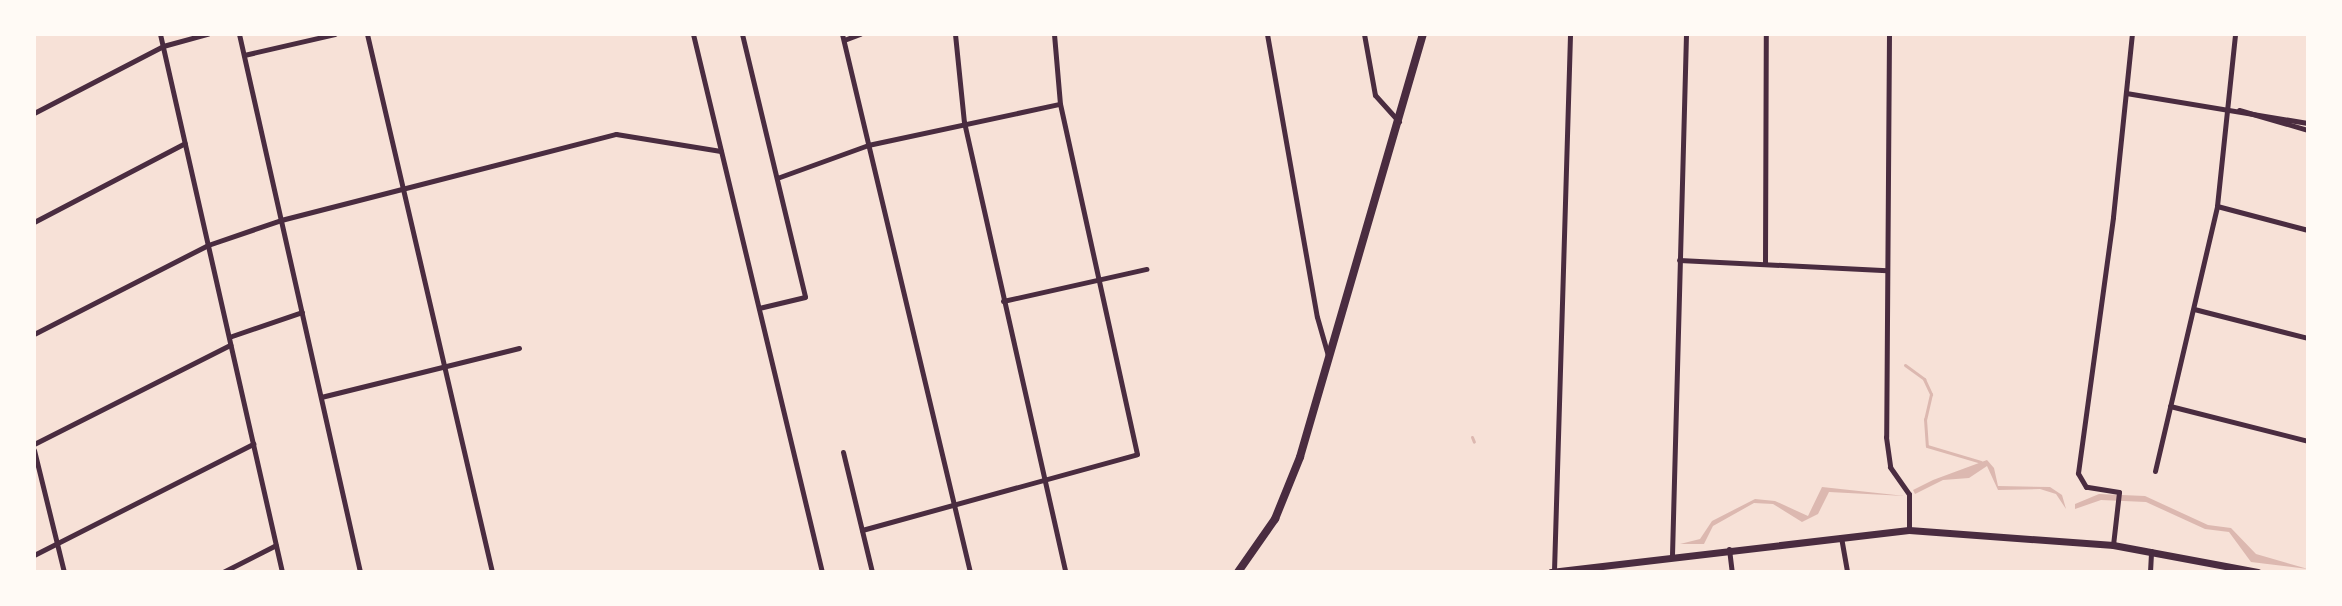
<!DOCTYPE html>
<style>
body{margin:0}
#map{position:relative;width:2342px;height:606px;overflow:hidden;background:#f7e1d7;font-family:"Archivo Narrow",sans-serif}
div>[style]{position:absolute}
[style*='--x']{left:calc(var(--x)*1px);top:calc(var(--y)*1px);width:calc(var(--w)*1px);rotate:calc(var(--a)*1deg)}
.water>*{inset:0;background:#dcb8b0}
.stream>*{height:3px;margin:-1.5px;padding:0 1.5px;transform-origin:1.5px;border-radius:1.5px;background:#dcb8b0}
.minor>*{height:5px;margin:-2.5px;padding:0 2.5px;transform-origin:2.5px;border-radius:2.5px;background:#4a2c40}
.secondary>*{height:7px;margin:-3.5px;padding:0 3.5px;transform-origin:3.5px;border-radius:3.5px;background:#4a2c40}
.primary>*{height:8px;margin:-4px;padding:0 4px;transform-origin:4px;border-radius:4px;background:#4a2c40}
span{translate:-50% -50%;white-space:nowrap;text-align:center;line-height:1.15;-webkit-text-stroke:6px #fffaf5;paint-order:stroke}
.frame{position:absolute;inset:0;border:36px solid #fffaf5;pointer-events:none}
</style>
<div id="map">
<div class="water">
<i style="clip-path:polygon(1987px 460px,1994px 468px,1998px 486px,2050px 487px,2062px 495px,2066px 509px,2056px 494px,2040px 489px,1998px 490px,1987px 466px,1969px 478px,1943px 480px,1915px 494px,1913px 490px,1933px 480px)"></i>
<i style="clip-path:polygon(1822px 487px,1905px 496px,1829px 492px,1818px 514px,1802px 522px,1773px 504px,1754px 503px,1713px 526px,1704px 544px,1680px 544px,1700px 539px,1712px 521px,1755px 499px,1775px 501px,1808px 516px)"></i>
<i style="clip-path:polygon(2099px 494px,2145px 496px,2208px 525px,2231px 528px,2256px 554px,2308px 569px,2251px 562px,2229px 532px,2205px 529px,2146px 502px,2101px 500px,2075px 509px,2075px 504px)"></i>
</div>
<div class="stream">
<i style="--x:1905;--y:365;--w:24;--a:36"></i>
<i style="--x:1924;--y:379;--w:17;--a:65"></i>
<i style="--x:1931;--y:394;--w:26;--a:103"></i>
<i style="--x:1925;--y:419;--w:27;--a:86"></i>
<i style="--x:1927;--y:446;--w:56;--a:16.5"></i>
<i style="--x:1472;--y:437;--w:5;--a:68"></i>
</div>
<div class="minor">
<i style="--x:160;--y:34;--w:552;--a:77.22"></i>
<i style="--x:239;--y:34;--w:551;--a:77.32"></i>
<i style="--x:367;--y:34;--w:552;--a:76.92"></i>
<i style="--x:693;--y:34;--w:553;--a:76.52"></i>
<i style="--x:742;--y:34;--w:270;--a:76.5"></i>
<i style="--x:805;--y:297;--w:47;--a:166.6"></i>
<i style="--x:842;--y:34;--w:553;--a:76.62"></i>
<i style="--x:955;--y:34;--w:88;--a:84.2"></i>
<i style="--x:964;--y:122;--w:461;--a:77.3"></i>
<i style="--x:1267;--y:34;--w:287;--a:80"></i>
<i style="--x:1317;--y:317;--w:40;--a:74"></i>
<i style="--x:1364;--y:34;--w:62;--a:79.8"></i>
<i style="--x:1375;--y:95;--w:36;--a:48"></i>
<i style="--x:1889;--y:34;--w:403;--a:90.4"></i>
<i style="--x:1886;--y:437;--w:30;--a:82"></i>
<i style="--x:1890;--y:467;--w:33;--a:55"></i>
<i style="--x:1909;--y:494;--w:36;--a:90"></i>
<i style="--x:844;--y:40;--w:17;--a:-21"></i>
<i style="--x:244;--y:55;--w:93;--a:-13"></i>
<i style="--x:2126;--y:93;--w:184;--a:9.4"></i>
<i style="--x:2239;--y:110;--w:72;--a:16.2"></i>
<i style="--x:34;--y:113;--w:145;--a:-27.4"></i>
<i style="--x:163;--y:46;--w:46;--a:-15.3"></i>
<i style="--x:777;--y:178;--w:97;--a:-19.9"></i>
<i style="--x:868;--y:145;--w:196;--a:-12.1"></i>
<i style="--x:2217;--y:206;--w:94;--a:14.8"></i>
<i style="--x:34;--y:222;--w:170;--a:-27.6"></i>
<i style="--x:1679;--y:260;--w:208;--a:2.8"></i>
<i style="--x:1765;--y:264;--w:230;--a:-89.8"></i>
<i style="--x:1003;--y:301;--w:147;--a:-12.6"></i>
<i style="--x:2194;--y:309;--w:118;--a:14.3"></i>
<i style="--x:34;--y:334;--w:195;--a:-27.1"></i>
<i style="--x:208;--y:245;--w:77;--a:-18.9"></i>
<i style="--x:281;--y:220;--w:346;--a:-14.4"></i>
<i style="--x:616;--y:134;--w:106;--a:9.2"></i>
<i style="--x:229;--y:337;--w:77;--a:-18.9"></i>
<i style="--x:321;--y:397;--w:204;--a:-13.9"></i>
<i style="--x:2170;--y:406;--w:142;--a:14.2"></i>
<i style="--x:34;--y:444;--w:220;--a:-26.8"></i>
<i style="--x:34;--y:450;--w:126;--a:76.2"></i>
<i style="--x:843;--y:452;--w:123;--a:76.4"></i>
<i style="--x:2155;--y:471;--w:272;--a:-76.8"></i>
<i style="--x:2217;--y:206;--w:173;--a:-84"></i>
<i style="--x:862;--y:530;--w:285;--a:-15.4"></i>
<i style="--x:1137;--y:454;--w:358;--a:-102.4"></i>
<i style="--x:1060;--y:104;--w:70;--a:-94.9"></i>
<i style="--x:1841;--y:537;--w:36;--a:80"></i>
<i style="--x:2113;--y:545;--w:53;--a:-83.5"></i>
<i style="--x:2119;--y:492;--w:33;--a:-171"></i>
<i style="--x:2086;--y:487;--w:16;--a:-120"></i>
<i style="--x:2078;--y:473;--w:258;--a:-82.2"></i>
<i style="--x:2113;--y:217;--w:184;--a:-84.1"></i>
<i style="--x:1729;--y:549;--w:23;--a:83"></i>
<i style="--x:34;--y:555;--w:246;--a:-26.9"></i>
<i style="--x:1672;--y:555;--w:521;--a:-88.46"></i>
<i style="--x:1554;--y:571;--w:537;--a:-88.29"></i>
<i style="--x:223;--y:572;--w:59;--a:-27"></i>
<i style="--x:2150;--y:572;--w:21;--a:-87"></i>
</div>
<div class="secondary">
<i style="--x:1551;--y:572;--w:360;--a:-6.7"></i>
<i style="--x:1909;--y:530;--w:205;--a:4.2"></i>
<i style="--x:2113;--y:545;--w:147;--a:10.6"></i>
</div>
<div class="primary">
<i style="--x:1238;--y:572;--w:65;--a:-55.1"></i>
<i style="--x:1275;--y:519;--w:67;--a:-68"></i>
<i style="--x:1300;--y:457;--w:441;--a:-73.8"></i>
</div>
<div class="frame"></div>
</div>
